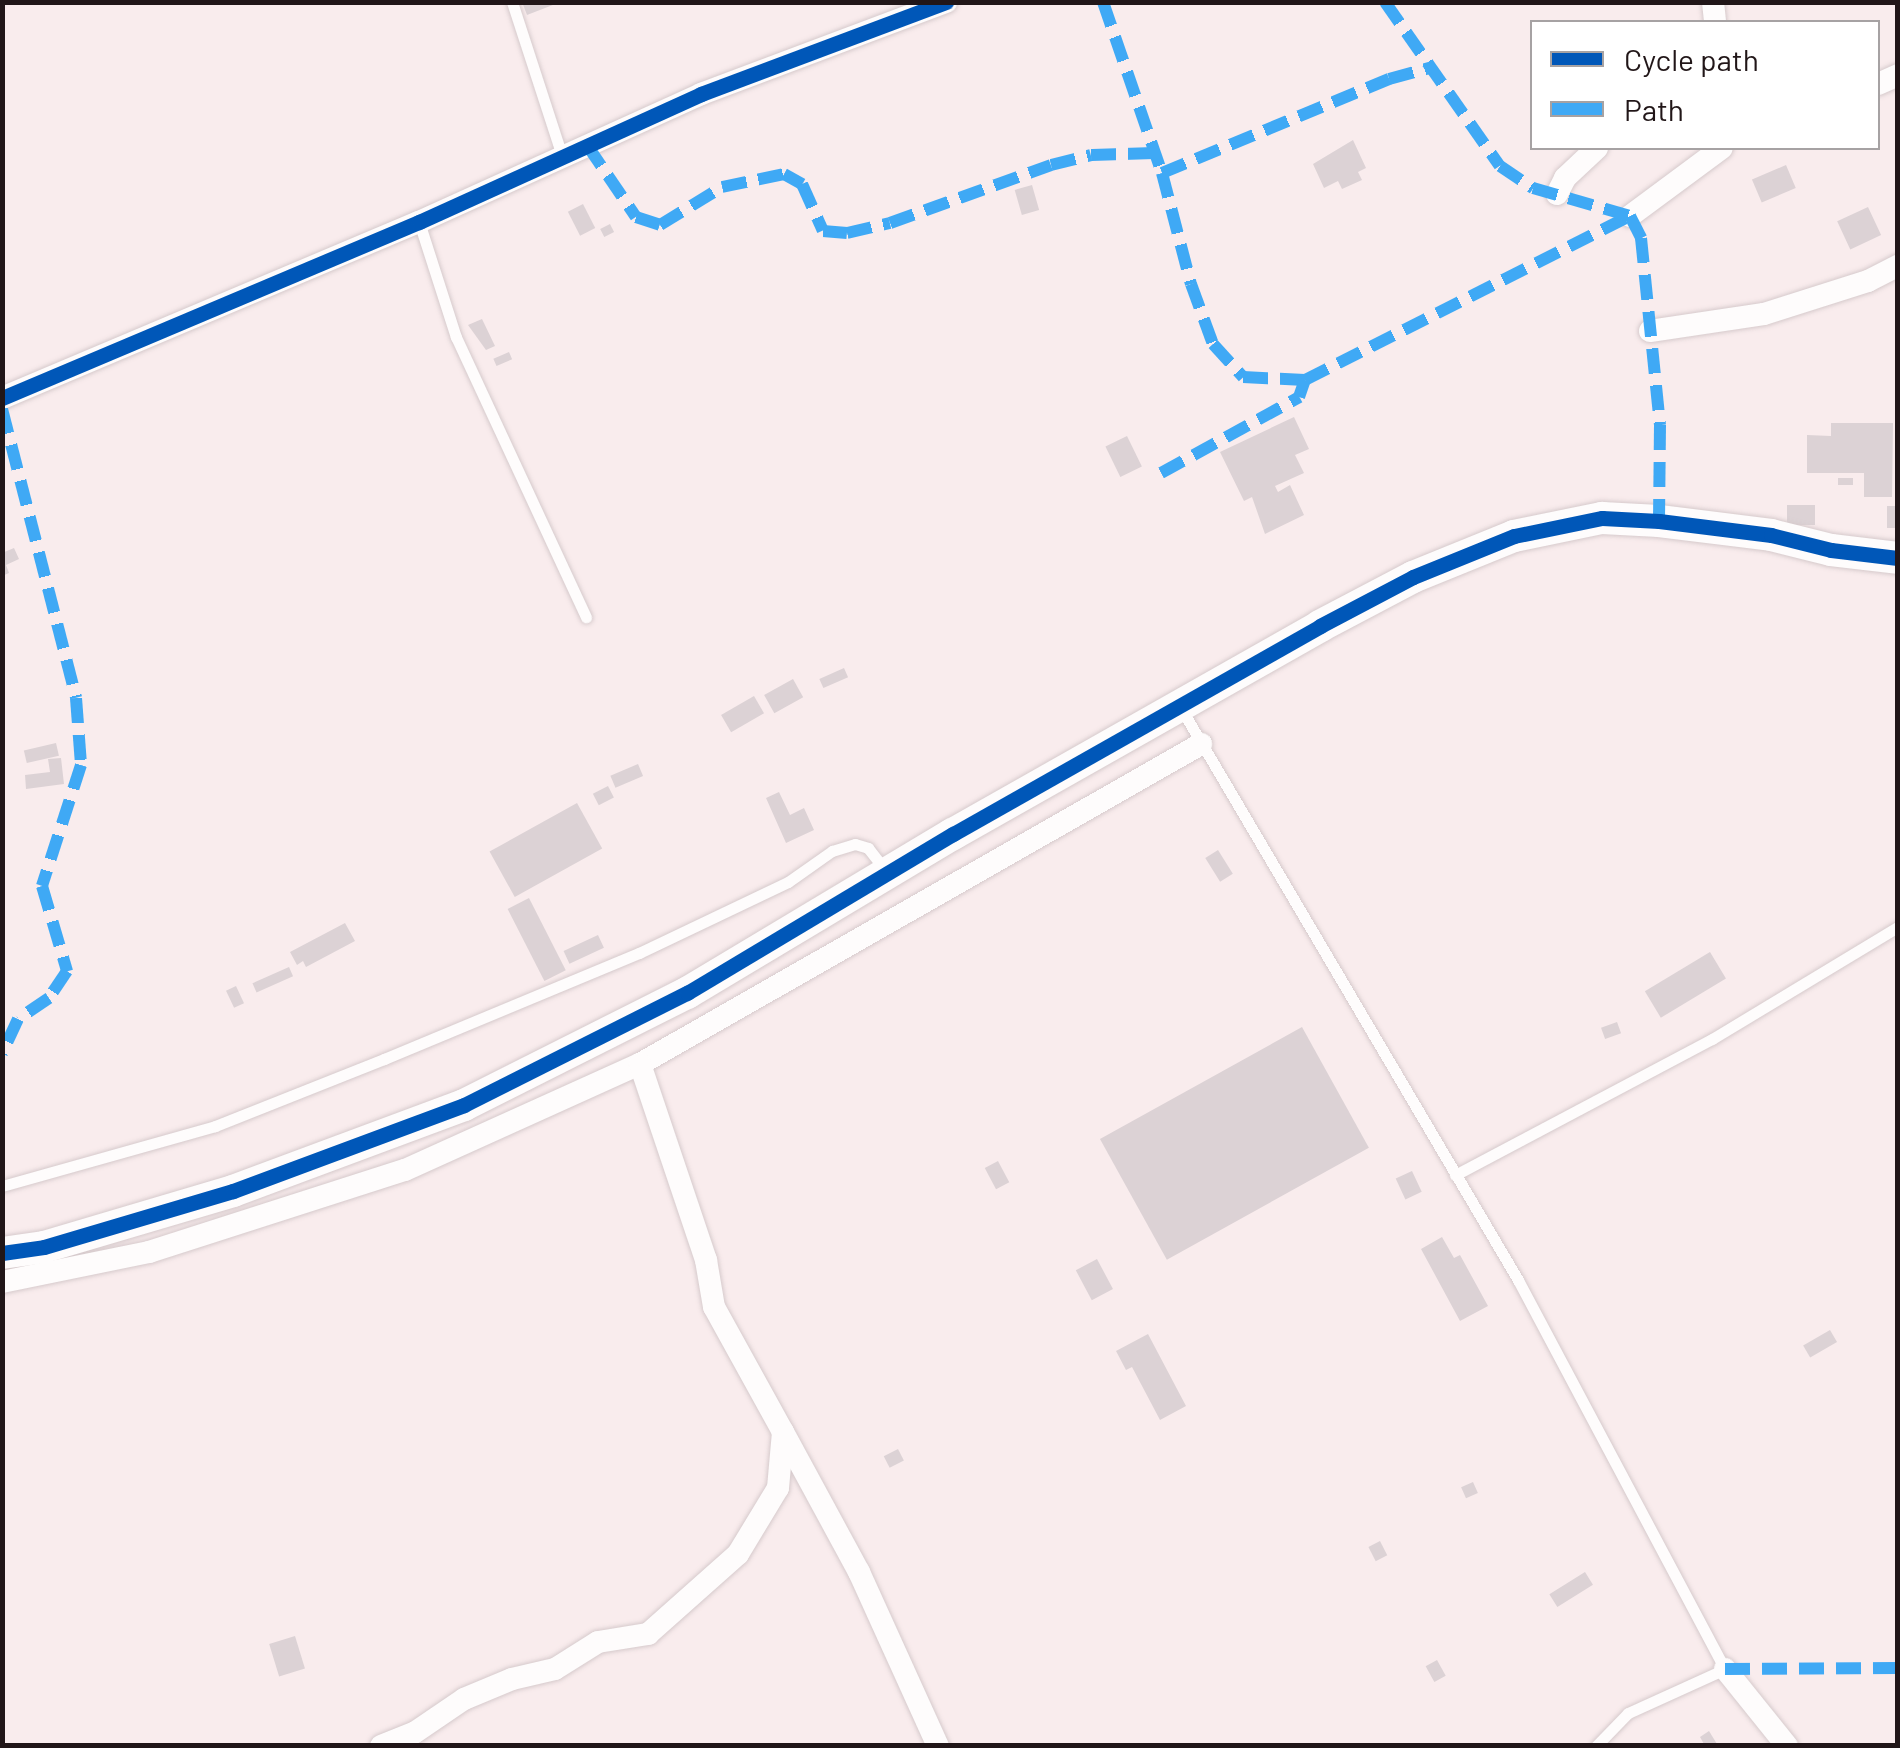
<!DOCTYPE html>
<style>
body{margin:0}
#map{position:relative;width:1900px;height:1748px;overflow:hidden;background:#f9eced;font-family:Barlow,sans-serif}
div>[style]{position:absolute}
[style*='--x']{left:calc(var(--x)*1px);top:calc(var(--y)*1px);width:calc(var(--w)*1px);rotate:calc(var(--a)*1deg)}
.building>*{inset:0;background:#dcd2d5;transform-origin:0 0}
.roads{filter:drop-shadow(0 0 2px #d6cacc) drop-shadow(0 0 2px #d6cacc)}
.lane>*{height:11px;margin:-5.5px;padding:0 5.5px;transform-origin:5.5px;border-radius:5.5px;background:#fefcfc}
.street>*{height:22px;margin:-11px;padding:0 11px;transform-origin:11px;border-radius:11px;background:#fefcfc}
.secondary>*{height:32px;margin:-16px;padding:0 16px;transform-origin:16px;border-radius:16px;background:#fefcfc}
.quiet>*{height:12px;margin-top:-6px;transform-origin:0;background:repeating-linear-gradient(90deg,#3fa9f5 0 25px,transparent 0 37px)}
.cycleway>*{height:15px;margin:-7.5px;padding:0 7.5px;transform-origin:7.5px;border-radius:7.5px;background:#0057b8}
span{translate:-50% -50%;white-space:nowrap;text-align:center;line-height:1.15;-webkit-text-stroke:10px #fff;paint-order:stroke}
.frame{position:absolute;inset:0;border:5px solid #211618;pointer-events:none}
.legend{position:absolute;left:1530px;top:20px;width:350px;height:130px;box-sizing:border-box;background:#fff;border:2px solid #a6a2a3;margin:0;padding:12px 18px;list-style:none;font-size:30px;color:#211618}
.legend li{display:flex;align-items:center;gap:20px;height:50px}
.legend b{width:50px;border:2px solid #a6a2a3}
</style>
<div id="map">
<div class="building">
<i style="clip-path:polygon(522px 2px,558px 2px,558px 3px,527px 15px)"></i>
<i style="clip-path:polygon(1353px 140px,1366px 168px,1358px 172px,1362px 180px,1342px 189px,1338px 181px,1324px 188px,1313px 164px)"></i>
<i style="left:1786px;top:165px;width:25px;height:37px;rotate:67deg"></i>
<i style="left:1032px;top:185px;width:26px;height:18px;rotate:74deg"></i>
<i style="left:583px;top:204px;width:27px;height:17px;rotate:63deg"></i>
<i style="left:1868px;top:207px;width:31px;height:34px;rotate:65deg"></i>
<i style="left:610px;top:224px;width:9px;height:11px;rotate:63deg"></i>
<i style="clip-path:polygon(482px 319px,495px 346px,486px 350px,468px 325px)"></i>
<i style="left:509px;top:352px;width:8px;height:17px;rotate:67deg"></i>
<i style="clip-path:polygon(1294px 417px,1309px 449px,1295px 455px,1304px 473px,1275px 486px,1278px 492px,1290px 485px,1304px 515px,1265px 534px,1252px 497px,1244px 501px,1220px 452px)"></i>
<i style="clip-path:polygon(1831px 423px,1893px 423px,1892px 497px,1864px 497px,1864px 473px,1807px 473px,1807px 435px,1831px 436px)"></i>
<i style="left:1127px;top:436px;width:34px;height:24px;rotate:64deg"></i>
<i style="left:1838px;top:478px;width:15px;height:7px"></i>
<i style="left:1787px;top:505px;width:28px;height:20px"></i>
<i style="left:1887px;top:506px;width:9px;height:22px"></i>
<i style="clip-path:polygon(14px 548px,19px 559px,6px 565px,9px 573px,2px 576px,2px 553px)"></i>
<i style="left:844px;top:668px;width:10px;height:27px;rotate:66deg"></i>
<i style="left:793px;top:679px;width:21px;height:33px;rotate:61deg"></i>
<i style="left:754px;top:696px;width:20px;height:38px;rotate:60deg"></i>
<i style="left:56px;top:743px;width:13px;height:33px;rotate:77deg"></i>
<i style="clip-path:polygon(61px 758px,64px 784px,26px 789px,25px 775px,50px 772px,48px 759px)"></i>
<i style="left:638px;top:764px;width:13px;height:30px;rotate:67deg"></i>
<i style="left:608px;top:786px;width:13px;height:17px;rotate:63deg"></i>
<i style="clip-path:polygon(779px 792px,790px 815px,804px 808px,814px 830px,786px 843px,766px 798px)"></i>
<i style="left:577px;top:803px;width:52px;height:100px;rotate:61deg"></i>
<i style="left:1218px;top:850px;width:28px;height:15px;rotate:58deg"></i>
<i style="left:529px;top:898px;width:81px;height:24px;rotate:63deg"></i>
<i style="clip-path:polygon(345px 923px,355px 941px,306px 967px,303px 961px,297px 965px,290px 952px)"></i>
<i style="left:598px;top:935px;width:14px;height:38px;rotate:65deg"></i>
<i style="left:1710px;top:952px;width:31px;height:76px;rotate:59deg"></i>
<i style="left:289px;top:967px;width:10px;height:40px;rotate:66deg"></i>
<i style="left:236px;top:986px;width:19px;height:11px;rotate:65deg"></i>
<i style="left:1617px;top:1022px;width:12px;height:17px;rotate:70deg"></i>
<i style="left:1302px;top:1027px;width:138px;height:231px;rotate:61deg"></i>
<i style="left:998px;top:1161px;width:24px;height:15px;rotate:62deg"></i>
<i style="left:1412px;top:1171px;width:23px;height:18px;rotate:65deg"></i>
<i style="clip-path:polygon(1442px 1237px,1454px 1258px,1460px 1255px,1488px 1306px,1460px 1321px,1421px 1249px)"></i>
<i style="left:1097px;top:1259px;width:34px;height:24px;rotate:62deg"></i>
<i style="left:1830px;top:1330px;width:14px;height:31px;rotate:60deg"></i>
<i style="clip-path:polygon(1148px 1334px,1186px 1406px,1160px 1420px,1132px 1367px,1126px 1370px,1116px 1351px)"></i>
<i style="left:898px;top:1449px;width:13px;height:16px;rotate:63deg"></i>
<i style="left:1473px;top:1482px;width:12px;height:13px;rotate:66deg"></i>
<i style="left:1380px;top:1541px;width:16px;height:13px;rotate:63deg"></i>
<i style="left:1585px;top:1572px;width:15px;height:42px;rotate:58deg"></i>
<i style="left:295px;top:1636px;width:34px;height:27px;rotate:73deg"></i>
<i style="left:1437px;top:1660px;width:18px;height:13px;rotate:61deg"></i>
<i style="clip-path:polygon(1709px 1731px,1717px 1744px,1715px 1746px,1705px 1746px,1700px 1737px)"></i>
</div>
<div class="roads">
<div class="lane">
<i style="--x:512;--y:2;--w:162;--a:72"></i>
<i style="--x:419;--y:222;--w:121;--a:72.2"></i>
<i style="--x:456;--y:337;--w:309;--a:65.1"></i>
<i style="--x:1182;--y:710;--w:662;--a:59.48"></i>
<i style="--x:1518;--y:1280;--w:441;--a:62"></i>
<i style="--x:1725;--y:1669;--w:107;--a:155.6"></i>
<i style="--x:1628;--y:1713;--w:46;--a:134.1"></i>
<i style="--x:1455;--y:1175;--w:291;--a:-27.9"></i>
<i style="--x:1712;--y:1039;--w:217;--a:-31.1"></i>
<i style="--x:2;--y:1186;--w:221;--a:-15.7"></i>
<i style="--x:215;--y:1126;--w:182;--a:-21.6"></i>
<i style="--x:384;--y:1059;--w:276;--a:-22.6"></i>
<i style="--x:639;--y:953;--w:165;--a:-25.5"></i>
<i style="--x:788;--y:882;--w:54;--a:-35.2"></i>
<i style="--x:832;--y:851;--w:24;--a:-17"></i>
<i style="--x:855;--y:844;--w:14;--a:17"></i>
<i style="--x:868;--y:848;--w:29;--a:52"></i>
</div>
<div class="street">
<i style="--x:1713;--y:2;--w:20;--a:84"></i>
<i style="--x:1878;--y:84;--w:22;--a:-24"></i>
<i style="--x:1557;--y:194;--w:18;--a:-63"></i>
<i style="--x:1565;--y:178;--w:44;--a:-43.2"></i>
<i style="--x:1630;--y:216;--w:114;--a:-36.5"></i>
<i style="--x:1650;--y:331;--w:115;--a:-8.5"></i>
<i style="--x:1764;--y:314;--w:109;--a:-17.6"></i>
<i style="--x:1868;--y:281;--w:34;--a:-27"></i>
<i style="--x:2;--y:398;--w:453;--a:-22.9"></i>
<i style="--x:419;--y:222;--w:310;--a:-24.4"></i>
<i style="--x:701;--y:94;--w:262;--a:-20.6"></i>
<i style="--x:2;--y:1282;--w:150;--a:-11.5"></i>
<i style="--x:149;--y:1252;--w:269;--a:-17.8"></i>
<i style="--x:405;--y:1170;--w:258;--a:-24.3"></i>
<i style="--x:640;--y:1064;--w:646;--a:-29.7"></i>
<i style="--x:783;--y:1432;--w:159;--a:61.5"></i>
<i style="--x:859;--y:1572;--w:191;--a:65.6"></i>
<i style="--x:1725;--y:1669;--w:99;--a:51.2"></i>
<i style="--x:381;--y:1746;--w:35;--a:-22"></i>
<i style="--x:414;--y:1733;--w:60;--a:-34.2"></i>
<i style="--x:464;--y:1699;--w:52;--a:-22.6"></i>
<i style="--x:512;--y:1679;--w:44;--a:-13.1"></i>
<i style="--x:555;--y:1669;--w:51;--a:-32.1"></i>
<i style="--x:598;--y:1642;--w:51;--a:-9.1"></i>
<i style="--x:648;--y:1634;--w:120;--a:-41.6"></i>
<i style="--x:738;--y:1554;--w:77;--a:-58.8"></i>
<i style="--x:778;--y:1488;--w:56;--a:-84.9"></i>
<i style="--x:783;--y:1432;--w:143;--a:-118.9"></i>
<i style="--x:714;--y:1307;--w:48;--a:-99.7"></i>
<i style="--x:706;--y:1260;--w:207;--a:-108.6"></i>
</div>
<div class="secondary">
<i style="--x:2;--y:1253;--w:42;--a:-8.1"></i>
<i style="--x:44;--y:1247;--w:197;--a:-16.5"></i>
<i style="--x:233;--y:1191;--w:246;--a:-20.4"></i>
<i style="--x:464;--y:1105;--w:250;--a:-26.7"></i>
<i style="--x:687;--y:993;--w:310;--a:-30.9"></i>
<i style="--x:953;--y:834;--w:422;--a:-29.5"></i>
<i style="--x:1320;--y:626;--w:105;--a:-27.8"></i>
<i style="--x:1413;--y:577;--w:109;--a:-22.1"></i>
<i style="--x:1514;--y:536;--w:90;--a:-11.6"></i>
<i style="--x:1602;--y:518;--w:57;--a:3"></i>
<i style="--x:1659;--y:521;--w:113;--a:7.1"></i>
<i style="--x:1771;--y:535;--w:62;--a:14"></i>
<i style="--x:1831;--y:550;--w:67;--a:6.8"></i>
</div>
</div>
<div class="quiet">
<i style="--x:1103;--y:2;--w:181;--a:71"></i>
<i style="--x:1162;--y:173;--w:115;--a:75.4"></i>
<i style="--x:1191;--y:284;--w:64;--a:69.9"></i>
<i style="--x:1213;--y:344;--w:45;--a:47.7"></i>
<i style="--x:1243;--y:377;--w:62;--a:2.8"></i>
<i style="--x:1305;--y:380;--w:364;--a:-26.8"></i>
<i style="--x:1385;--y:2;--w:200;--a:55"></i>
<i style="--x:1500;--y:166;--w:40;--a:34"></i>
<i style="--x:1533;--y:188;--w:101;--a:16.1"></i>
<i style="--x:1630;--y:216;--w:25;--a:63"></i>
<i style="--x:1641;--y:238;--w:188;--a:84.2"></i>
<i style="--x:1660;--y:425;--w:96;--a:90.6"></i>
<i style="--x:587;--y:145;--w:87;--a:55.8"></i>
<i style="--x:636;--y:217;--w:25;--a:18"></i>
<i style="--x:660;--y:225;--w:73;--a:-31.5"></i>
<i style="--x:722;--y:187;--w:63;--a:-11.8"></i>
<i style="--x:784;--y:174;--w:21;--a:29"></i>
<i style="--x:802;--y:184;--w:51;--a:65.9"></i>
<i style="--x:823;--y:231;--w:24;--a:5"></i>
<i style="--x:847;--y:233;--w:44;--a:-13.1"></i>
<i style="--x:890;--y:223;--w:171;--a:-19.8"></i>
<i style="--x:1051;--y:165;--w:41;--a:-14"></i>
<i style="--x:1091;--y:155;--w:63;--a:-1.8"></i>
<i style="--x:1162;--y:173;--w:246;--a:-22.5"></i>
<i style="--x:1389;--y:79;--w:46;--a:-15.3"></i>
<i style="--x:2;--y:409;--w:298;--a:75.6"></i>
<i style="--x:76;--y:698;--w:67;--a:85.7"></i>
<i style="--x:81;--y:765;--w:127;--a:107.9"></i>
<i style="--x:42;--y:886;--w:89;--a:73.6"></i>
<i style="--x:67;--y:971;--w:32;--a:124"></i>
<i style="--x:49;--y:998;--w:37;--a:146"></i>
<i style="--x:18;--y:1019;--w:38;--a:115"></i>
<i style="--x:1161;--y:473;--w:158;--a:-28.8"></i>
<i style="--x:1299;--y:397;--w:18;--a:-71"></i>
<i style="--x:1725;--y:1669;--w:173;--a:-0.3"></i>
</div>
<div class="cycleway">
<i style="--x:2;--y:398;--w:453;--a:-22.9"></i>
<i style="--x:419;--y:222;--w:310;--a:-24.4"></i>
<i style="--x:701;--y:94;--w:262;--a:-20.6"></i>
<i style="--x:2;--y:1253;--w:42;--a:-8.1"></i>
<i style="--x:44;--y:1247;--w:197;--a:-16.5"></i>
<i style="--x:233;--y:1191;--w:246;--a:-20.4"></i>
<i style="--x:464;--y:1105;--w:250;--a:-26.7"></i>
<i style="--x:687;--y:993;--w:310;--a:-30.9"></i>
<i style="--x:953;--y:834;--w:422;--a:-29.5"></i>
<i style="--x:1320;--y:626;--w:105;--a:-27.8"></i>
<i style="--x:1413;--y:577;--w:109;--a:-22.1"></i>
<i style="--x:1514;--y:536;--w:90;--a:-11.6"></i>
<i style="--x:1602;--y:518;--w:57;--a:3"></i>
<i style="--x:1659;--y:521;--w:113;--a:7.1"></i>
<i style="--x:1771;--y:535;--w:62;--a:14"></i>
<i style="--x:1831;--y:550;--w:67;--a:6.8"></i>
</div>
<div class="frame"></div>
<ul class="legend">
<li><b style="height:12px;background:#0057b8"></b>Cycle path</li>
<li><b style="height:12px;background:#3fa9f5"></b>Path</li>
</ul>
</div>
